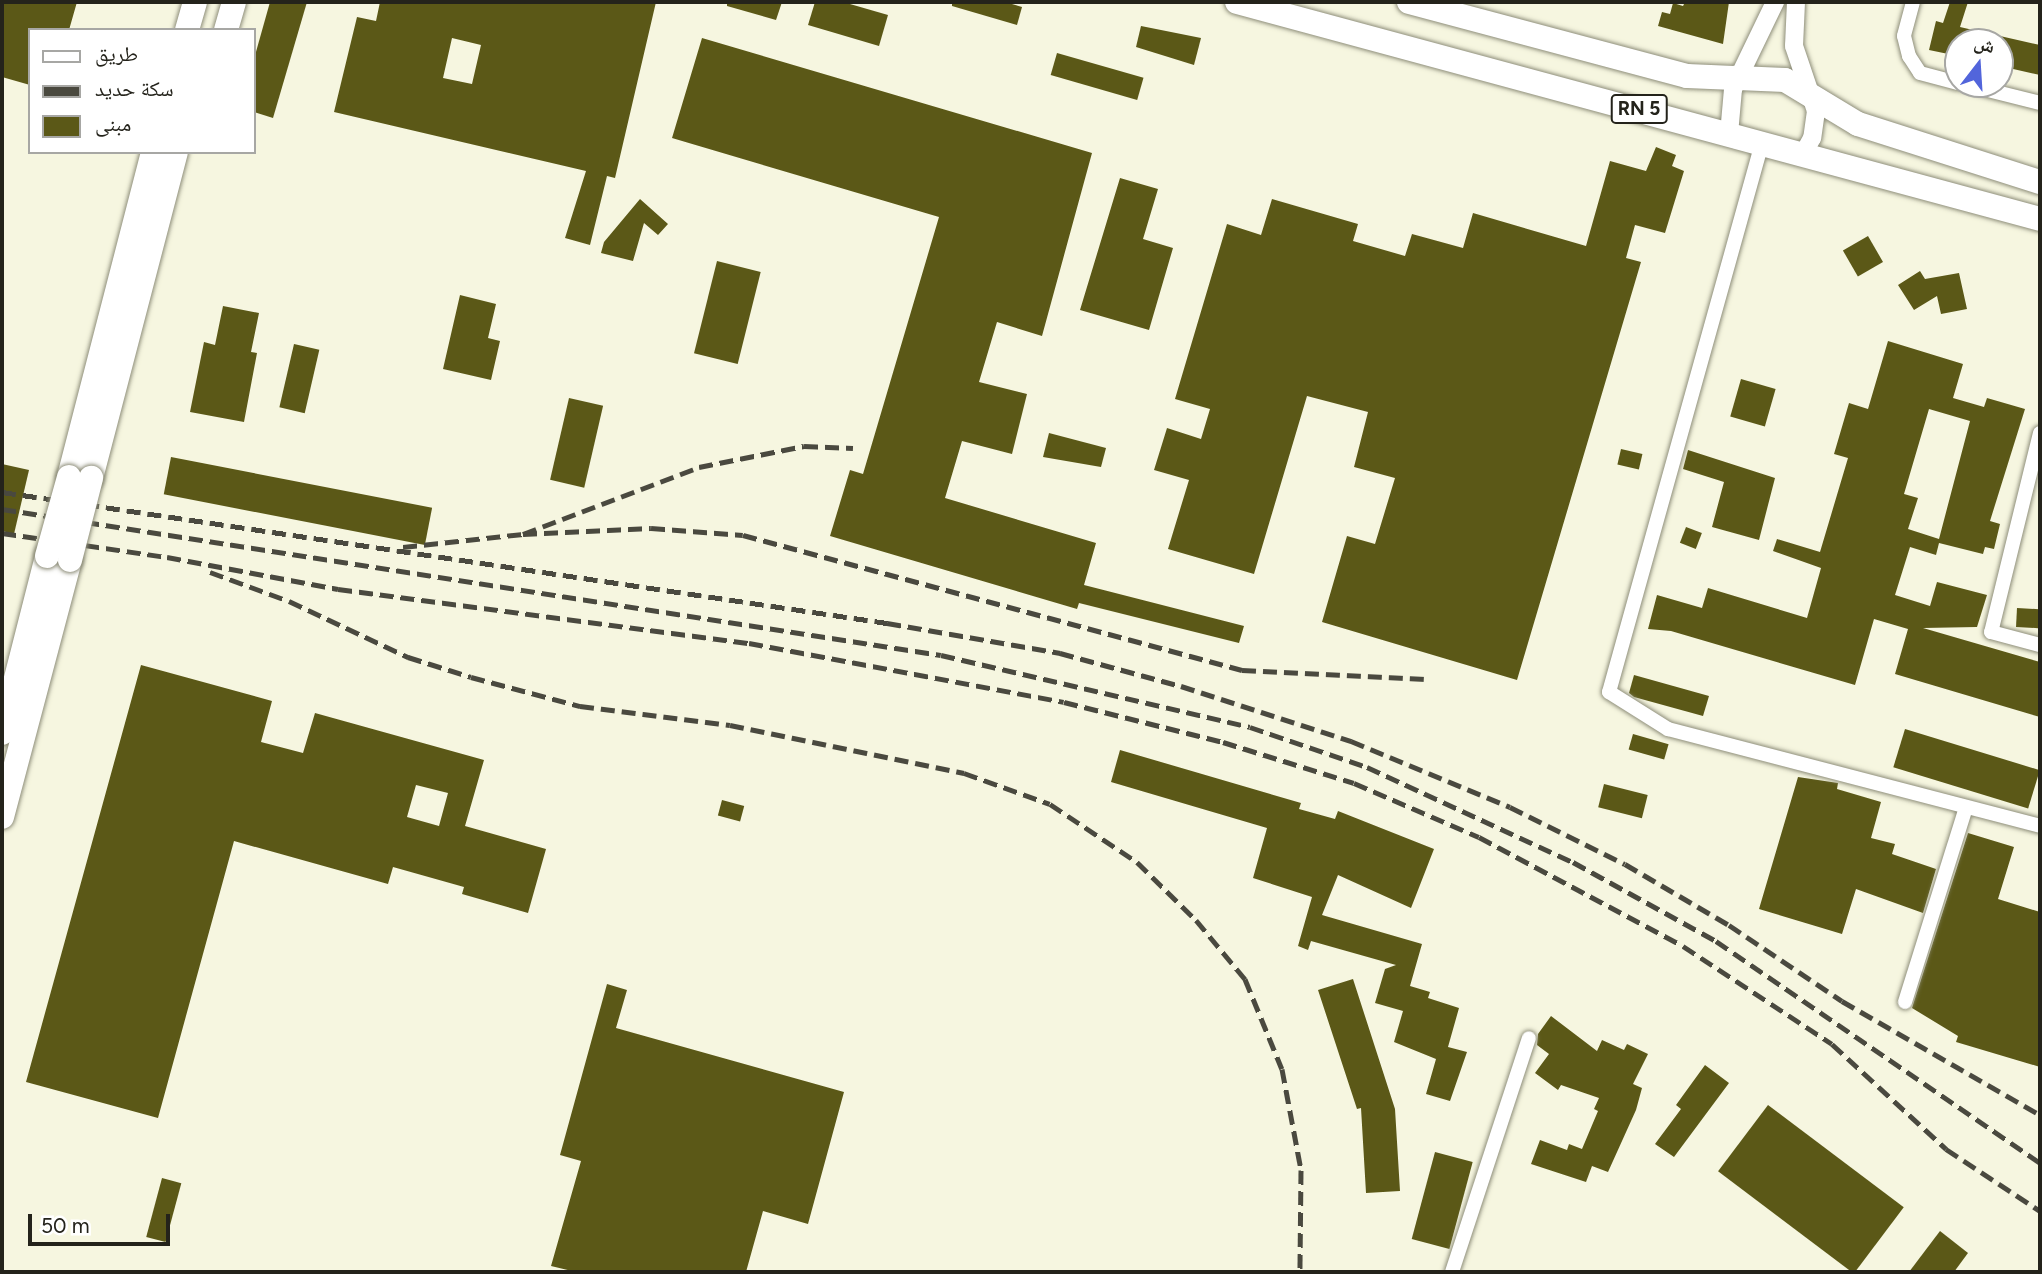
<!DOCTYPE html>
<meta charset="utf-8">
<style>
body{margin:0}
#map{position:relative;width:2042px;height:1274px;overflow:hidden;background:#f6f6e0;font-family:Figtree,"Noto Naskh Arabic",sans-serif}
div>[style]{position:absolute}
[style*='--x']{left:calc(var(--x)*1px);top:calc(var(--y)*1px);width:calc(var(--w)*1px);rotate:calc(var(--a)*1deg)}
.building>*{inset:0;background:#5b5817;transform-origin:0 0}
.roads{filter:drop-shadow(0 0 2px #8e8e7a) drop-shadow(0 0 2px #8e8e7a)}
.minor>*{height:14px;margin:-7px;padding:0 7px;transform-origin:7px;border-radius:7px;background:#fff}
.tertiary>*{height:18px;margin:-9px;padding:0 9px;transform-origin:9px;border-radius:9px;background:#fff}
.trunk>*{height:24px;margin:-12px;padding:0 12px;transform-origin:12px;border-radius:12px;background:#fff}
.rail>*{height:5px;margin-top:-2.5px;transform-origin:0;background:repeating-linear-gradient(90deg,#4a493f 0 14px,transparent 0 21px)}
.bridges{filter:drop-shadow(0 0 2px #8e8e7a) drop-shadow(0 0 2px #8e8e7a)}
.trunk-bridge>*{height:24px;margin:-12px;padding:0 12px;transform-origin:12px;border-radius:12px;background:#fff}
span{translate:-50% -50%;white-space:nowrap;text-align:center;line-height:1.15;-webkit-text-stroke:7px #fff;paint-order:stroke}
.shield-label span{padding:2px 5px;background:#fff;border:2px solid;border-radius:5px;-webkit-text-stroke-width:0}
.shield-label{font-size:19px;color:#24231b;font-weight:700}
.frame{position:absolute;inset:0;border:4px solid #24231b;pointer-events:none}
.legend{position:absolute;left:28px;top:28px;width:228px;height:126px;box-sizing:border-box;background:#fff;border:2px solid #a7a7a4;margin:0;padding:9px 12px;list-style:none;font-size:21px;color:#24231b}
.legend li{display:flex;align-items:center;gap:14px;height:35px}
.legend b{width:35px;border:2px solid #a7a7a4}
.north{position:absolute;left:1944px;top:28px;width:70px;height:70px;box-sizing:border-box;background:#fff;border:2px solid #a7a7a4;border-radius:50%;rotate:17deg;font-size:19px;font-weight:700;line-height:28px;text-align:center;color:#24231b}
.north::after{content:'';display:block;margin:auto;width:24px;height:32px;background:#5265db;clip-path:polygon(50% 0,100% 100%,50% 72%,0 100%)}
.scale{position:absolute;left:28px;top:1214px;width:142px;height:32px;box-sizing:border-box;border:4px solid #24231b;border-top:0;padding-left:9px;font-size:21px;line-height:24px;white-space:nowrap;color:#24231b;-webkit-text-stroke:5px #fff;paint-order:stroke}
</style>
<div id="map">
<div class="building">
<i style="clip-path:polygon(2px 2px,77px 2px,69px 30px,30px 30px,30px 85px,2px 77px)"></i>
<i style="clip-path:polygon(270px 2px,307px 2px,273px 118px,254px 112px,254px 59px)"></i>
<i style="clip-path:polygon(evenodd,380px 2px,656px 2px,615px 178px,607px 176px,590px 245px,565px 238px,586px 171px,334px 112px,357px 17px,376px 21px,380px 2px,452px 38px,481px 45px,472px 84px,443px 78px,452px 38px)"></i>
<i style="clip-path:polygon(727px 2px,782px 2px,776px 20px,727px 6px)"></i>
<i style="clip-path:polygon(815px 2px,843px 2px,888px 15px,879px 46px,808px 25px)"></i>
<i style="clip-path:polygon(952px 2px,1005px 2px,1022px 7px,1017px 25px,952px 6px)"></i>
<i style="clip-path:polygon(1685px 2px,1729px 2px,1723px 44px,1658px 26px,1662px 12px,1670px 14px,1673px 3px,1683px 6px)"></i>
<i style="clip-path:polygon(1950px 2px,1968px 2px,1960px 27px,1999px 36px,1999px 42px,1958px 42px,1958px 56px,1929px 50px,1936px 21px,1943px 23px)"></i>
<i style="clip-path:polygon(1141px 26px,1201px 38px,1194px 65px,1136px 47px)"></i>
<i style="clip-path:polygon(2000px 36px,2040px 45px,2040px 75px,2000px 66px)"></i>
<i style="clip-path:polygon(702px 38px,1092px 153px,1042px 336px,997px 322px,979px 382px,1027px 394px,1012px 454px,962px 441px,945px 498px,1096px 543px,1084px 585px,1244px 626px,1239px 643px,1079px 603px,1077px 609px,830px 536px,850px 470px,863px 474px,939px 217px,672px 138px)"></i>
<i style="left:1057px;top:53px;width:90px;height:23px;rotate:16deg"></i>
<i style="clip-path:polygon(1656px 147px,1676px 155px,1672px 166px,1684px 171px,1665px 233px,1635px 225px,1626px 258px,1641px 262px,1517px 680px,1322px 622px,1347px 536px,1375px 544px,1395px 478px,1354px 467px,1368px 412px,1307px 396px,1254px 574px,1168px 549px,1189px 480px,1154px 470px,1167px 428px,1201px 439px,1210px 409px,1175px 399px,1227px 224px,1261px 235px,1272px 199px,1358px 224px,1353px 241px,1405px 256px,1412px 234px,1463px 248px,1473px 213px,1586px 246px,1610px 161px,1646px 171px)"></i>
<i style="clip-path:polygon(1120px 178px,1158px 189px,1143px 239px,1173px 248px,1149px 330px,1080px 310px)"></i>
<i style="clip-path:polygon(640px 199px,668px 224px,658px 235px,644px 223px,633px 261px,601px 253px,604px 242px)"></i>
<i style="left:1868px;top:236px;width:30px;height:29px;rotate:60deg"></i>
<i style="left:717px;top:261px;width:45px;height:95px;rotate:14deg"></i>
<i style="clip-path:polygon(1920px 271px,1925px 279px,1959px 273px,1967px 309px,1941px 314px,1937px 296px,1914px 310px,1898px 285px)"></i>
<i style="clip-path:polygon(460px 295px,496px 304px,488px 338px,500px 341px,491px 380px,443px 369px)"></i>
<i style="clip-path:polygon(223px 306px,259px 313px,251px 352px,257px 353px,244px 422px,190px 412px,204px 342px,215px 345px)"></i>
<i style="clip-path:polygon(evenodd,1888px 341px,1963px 364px,1953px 398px,1984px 407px,1987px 398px,2025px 409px,1990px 521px,2000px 524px,1994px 549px,1985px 547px,1983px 554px,1939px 543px,1936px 555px,1910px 547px,1895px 595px,1930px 606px,1937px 582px,1987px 595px,1977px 627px,1923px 628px,2040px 662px,2040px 717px,1895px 674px,1908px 629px,1874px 619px,1855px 685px,1671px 631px,1648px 629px,1657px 595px,1702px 608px,1708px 588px,1807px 618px,1821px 568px,1773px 551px,1777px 539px,1820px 552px,1848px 458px,1834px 454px,1849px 403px,1868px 409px,1888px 341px,1929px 409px,1970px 421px,1939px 539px,1908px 529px,1918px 498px,1904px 494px,1929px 409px)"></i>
<i style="left:294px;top:344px;width:26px;height:65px;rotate:13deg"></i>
<i style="left:1741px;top:379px;width:36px;height:39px;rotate:16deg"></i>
<i style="left:569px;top:398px;width:35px;height:84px;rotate:13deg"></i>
<i style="clip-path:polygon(1049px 433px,1106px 448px,1101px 467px,1043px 457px)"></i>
<i style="left:1621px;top:449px;width:22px;height:16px;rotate:13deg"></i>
<i style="clip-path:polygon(1688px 450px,1775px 478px,1759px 540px,1712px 527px,1724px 482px,1683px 469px)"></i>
<i style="left:171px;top:457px;width:266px;height:38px;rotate:11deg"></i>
<i style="clip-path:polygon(2px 464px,29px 470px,14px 534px,2px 531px)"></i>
<i style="left:1686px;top:527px;width:17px;height:17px;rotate:21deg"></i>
<i style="left:2017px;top:608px;width:22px;height:19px;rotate:3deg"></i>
<i style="clip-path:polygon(evenodd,141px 665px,272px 701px,261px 742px,303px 753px,315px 713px,484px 760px,465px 826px,546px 849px,528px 913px,462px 894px,464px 887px,393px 867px,388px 884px,234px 841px,158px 1118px,26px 1082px,141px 665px,416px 785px,448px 793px,439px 826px,407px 817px,416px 785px)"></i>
<i style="clip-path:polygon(1634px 675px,1709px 696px,1703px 716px,1634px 697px,1629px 693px)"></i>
<i style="left:1905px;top:729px;width:141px;height:40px;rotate:17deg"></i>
<i style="left:1633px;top:734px;width:37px;height:16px;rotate:16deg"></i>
<i style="clip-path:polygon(1120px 750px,1301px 803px,1299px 809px,1335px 819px,1338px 811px,1434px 849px,1411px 908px,1338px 875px,1322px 915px,1422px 944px,1410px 986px,1430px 992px,1428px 998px,1459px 1008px,1448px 1047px,1467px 1052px,1450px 1101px,1426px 1094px,1436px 1059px,1394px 1042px,1403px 1011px,1375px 1003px,1385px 969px,1396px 965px,1311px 941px,1308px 950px,1298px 946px,1312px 897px,1253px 878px,1267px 828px,1111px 782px)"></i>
<i style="clip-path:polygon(1798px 777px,1838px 783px,1837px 789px,1881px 802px,1871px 838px,1895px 844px,1892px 854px,1936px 869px,1923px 913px,1856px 889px,1842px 934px,1759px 909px)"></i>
<i style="left:1604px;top:784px;width:45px;height:24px;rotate:14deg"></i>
<i style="left:722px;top:800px;width:23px;height:16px;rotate:15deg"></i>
<i style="clip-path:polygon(1968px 833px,2014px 847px,1998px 899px,2040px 912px,2040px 1067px,1956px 1042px,1958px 1036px,1912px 1008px)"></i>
<i style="clip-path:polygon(1353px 979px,1395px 1109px,1400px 1191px,1366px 1193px,1361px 1108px,1357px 1109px,1318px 990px)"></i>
<i style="clip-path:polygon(607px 984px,627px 990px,616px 1028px,844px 1092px,808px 1224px,763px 1211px,746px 1272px,576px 1272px,551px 1266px,581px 1161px,560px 1155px)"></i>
<i style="clip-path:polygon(1551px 1016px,1597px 1051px,1602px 1040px,1624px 1050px,1627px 1044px,1648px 1054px,1633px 1084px,1642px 1088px,1636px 1110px,1608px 1172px,1592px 1166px,1586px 1182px,1531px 1164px,1540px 1140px,1567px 1150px,1569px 1144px,1582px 1149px,1598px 1111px,1594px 1109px,1599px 1098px,1561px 1085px,1558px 1090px,1535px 1073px,1549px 1054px,1537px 1045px,1538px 1034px)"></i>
<i style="clip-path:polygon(1705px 1065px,1729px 1083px,1674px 1157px,1655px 1144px,1681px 1109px,1676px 1105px)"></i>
<i style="left:1768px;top:1105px;width:170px;height:83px;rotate:37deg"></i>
<i style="left:1435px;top:1152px;width:39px;height:90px;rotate:15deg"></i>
<i style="left:162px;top:1178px;width:20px;height:61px;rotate:15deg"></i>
<i style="clip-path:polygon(1940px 1231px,1968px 1253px,1954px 1272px,1909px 1272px)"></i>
</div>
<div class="roads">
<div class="minor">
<i style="--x:1913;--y:2;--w:35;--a:105"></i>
<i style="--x:1904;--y:36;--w:21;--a:76"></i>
<i style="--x:1909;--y:56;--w:20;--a:57"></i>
<i style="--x:1920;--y:73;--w:39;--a:15"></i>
<i style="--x:1964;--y:84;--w:78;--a:14"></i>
<i style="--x:1762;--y:143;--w:570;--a:105.57"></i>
<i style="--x:1609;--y:692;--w:70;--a:32.1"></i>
<i style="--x:1668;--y:729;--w:384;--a:14.6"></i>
<i style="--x:2040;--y:433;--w:205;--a:103.8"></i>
<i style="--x:1991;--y:632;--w:51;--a:14.9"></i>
<i style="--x:1905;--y:1002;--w:204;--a:-72.6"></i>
<i style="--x:1452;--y:1272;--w:246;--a:-71.8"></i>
</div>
<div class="tertiary">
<i style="--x:1796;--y:2;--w:44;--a:92.6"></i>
<i style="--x:1794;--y:46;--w:69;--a:71.3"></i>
<i style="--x:1816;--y:111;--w:27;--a:98"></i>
<i style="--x:1812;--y:138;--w:18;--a:119"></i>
<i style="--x:1729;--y:134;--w:45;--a:-84.9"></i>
<i style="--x:1733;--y:89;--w:97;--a:-64.2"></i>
</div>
<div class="trunk">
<i style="--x:1237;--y:2;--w:832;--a:15.12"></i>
<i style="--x:1409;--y:2;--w:288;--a:14.9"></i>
<i style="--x:1687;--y:76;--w:98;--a:2.3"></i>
<i style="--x:1785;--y:80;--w:85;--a:31.1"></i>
<i style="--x:1858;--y:124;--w:191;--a:17.7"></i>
<i style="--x:187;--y:30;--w:29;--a:-74"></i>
<i style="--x:226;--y:30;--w:29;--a:-74"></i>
<i style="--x:69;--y:477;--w:336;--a:-75.5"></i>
<i style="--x:91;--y:478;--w:337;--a:-75.4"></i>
<i style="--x:2;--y:733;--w:183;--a:-75.7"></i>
<i style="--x:2;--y:817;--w:266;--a:-75.2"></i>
</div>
</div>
<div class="rail">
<i style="--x:2;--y:492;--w:895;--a:8.42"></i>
<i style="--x:887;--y:623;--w:176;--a:9.8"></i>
<i style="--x:1060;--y:653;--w:125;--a:15.3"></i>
<i style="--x:1181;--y:686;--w:179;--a:17.9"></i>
<i style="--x:1351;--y:741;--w:172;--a:22.5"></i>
<i style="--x:1510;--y:807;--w:128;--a:26.4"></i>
<i style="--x:1625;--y:864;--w:121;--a:30.4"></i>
<i style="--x:1729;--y:925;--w:136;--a:33.9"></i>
<i style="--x:1842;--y:1001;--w:228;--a:29.9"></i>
<i style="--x:2;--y:509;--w:950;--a:8.84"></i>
<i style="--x:941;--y:655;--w:317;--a:13.1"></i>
<i style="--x:1250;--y:727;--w:124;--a:18.9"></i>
<i style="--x:1367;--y:767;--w:227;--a:24.8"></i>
<i style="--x:1573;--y:862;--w:163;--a:28.9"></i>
<i style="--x:1716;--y:941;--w:393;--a:34.4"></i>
<i style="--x:2;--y:533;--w:167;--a:8.3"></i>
<i style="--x:167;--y:557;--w:174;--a:10.6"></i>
<i style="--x:338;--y:589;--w:415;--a:7.5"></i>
<i style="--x:749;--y:643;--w:320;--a:10.6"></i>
<i style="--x:1064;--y:702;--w:164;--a:14.1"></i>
<i style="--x:1223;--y:742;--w:137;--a:17.4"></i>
<i style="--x:1354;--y:783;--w:136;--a:23.4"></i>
<i style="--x:1479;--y:837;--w:231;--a:28.1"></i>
<i style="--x:1683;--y:946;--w:178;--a:33.3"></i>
<i style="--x:1832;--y:1044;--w:155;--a:42.6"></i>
<i style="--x:1946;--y:1149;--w:113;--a:33.4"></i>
<i style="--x:523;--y:534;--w:128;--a:-2.7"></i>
<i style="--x:651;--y:528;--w:92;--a:4.4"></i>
<i style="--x:743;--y:535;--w:517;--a:15.14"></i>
<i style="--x:1242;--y:670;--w:184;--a:2.8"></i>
<i style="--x:403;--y:547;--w:121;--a:-6.2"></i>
<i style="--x:523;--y:534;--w:188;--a:-20.8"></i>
<i style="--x:699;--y:467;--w:107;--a:-11.3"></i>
<i style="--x:804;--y:446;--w:49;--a:2.3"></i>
<i style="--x:210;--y:572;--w:84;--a:20.2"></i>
<i style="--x:289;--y:601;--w:132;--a:25.2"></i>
<i style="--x:408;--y:657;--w:66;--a:17.6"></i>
<i style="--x:471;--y:677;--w:113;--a:14.9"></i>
<i style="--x:580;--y:706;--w:151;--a:7.2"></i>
<i style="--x:730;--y:725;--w:239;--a:11.6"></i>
<i style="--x:964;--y:773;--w:91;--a:19.8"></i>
<i style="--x:1050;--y:804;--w:105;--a:33.7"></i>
<i style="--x:1137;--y:862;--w:83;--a:44.5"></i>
<i style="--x:1196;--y:920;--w:77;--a:50.3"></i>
<i style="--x:1245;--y:979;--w:97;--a:67.7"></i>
<i style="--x:1282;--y:1069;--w:103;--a:79.3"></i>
<i style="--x:1301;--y:1170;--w:102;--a:90.6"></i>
</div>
<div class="bridges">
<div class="trunk-bridge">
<i style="--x:47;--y:556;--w:82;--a:-74.4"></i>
<i style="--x:70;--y:560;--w:85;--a:-75.6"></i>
</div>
</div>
<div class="shield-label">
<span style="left:1639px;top:109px">RN 5</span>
</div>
<div class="frame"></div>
<ul class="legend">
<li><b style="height:9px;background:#fff"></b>طريق</li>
<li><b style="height:9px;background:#4a493f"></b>سكة حديد</li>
<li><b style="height:19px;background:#5b5817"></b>مبنى</li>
</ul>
<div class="north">ش</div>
<div class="scale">50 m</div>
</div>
